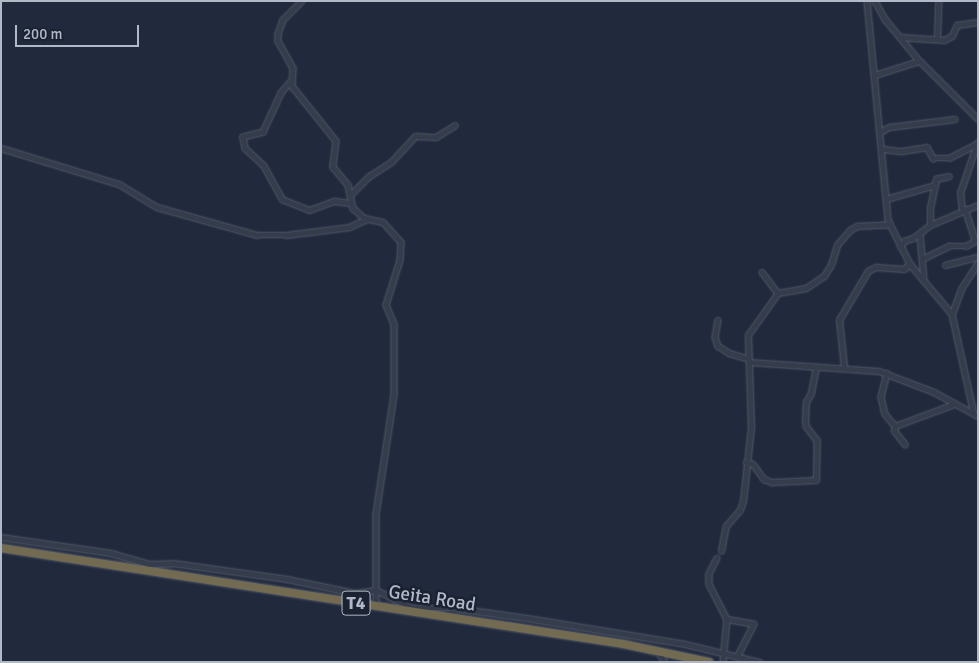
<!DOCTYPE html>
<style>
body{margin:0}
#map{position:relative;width:979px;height:663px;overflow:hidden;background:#212a3d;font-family:Signika,sans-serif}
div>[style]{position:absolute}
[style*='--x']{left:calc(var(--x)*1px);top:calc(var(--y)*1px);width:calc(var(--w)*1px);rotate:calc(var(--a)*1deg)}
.roads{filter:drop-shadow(0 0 1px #515868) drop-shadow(0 0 1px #515868)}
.street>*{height:4.5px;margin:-2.25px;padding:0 2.25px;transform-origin:2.25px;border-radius:2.25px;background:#353d4d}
.highway>*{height:8px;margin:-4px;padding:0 4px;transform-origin:4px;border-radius:4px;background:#736a52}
span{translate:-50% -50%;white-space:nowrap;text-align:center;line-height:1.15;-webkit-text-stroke:5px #1b2232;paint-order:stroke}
.shield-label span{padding:1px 4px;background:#1b2232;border:1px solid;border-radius:4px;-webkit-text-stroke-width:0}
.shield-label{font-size:18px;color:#b1b8c8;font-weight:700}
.street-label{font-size:19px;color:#b1b8c8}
.frame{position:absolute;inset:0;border:2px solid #b1b8c8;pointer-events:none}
.scale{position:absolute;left:15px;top:25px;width:124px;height:22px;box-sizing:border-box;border:2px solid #b1b8c8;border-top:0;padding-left:6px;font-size:15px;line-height:18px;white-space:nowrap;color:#b1b8c8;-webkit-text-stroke:4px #1b2232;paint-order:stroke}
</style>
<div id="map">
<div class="roads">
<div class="street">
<i style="--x:302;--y:1;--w:27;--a:135"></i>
<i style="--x:283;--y:20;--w:15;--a:110"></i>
<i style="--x:278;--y:34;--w:7;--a:90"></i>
<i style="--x:278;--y:41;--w:31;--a:61"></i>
<i style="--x:293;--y:68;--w:18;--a:93"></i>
<i style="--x:292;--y:86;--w:70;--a:51.3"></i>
<i style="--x:336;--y:141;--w:26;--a:97"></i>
<i style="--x:333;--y:167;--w:23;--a:50"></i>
<i style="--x:348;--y:185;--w:24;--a:78"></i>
<i style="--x:353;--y:208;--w:15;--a:42"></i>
<i style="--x:364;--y:218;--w:19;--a:12"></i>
<i style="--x:383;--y:222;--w:27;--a:48"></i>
<i style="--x:401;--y:242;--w:18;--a:93"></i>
<i style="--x:400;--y:260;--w:47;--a:107.3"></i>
<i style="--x:386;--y:305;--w:21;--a:67"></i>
<i style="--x:394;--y:324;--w:71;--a:90"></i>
<i style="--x:394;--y:395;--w:120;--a:98.6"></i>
<i style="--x:376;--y:514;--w:92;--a:90"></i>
<i style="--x:867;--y:1;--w:220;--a:84.5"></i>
<i style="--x:888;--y:220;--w:49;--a:63.4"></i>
<i style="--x:910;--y:264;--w:65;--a:50"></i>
<i style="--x:952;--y:314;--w:102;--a:77.6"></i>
<i style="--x:875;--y:1;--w:21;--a:61"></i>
<i style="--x:885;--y:19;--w:50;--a:50.6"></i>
<i style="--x:917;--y:58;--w:86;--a:45"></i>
<i style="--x:900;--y:37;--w:44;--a:3.9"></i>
<i style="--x:944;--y:40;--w:9;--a:-27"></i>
<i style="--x:952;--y:36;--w:12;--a:-66"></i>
<i style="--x:957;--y:25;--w:21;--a:-8"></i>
<i style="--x:937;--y:39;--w:38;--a:-88"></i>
<i style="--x:875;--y:75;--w:46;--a:-17.7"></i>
<i style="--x:291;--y:81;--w:16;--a:130"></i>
<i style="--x:281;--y:93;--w:43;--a:114.8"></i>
<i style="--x:263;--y:132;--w:21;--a:166"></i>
<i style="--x:243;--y:137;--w:11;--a:80"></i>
<i style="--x:245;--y:148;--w:26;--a:43"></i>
<i style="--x:264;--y:166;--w:38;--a:61"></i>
<i style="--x:282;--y:199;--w:29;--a:22"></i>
<i style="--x:309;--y:210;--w:27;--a:-20"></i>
<i style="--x:334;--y:201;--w:17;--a:7"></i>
<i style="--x:880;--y:132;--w:10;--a:-29"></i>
<i style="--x:889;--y:127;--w:66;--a:-6.9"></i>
<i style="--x:1;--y:148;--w:123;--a:17"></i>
<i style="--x:119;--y:184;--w:44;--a:31.2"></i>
<i style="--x:157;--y:207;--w:104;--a:15.6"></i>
<i style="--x:257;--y:235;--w:29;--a:0"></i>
<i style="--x:286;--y:235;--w:64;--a:-7.2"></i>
<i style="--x:349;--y:227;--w:20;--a:-24"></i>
<i style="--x:882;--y:149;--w:20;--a:6"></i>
<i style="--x:902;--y:151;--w:25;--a:-9"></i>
<i style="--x:927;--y:147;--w:13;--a:61"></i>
<i style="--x:933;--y:158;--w:16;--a:0"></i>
<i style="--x:949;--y:158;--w:33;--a:-27"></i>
<i style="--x:350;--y:195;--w:25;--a:-45"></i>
<i style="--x:368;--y:177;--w:27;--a:-33"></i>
<i style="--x:391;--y:162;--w:35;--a:-47"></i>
<i style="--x:415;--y:136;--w:21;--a:3"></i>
<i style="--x:436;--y:137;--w:22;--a:-32"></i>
<i style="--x:886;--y:199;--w:51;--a:-15.9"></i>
<i style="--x:962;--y:211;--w:18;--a:-96"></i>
<i style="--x:960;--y:193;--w:53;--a:-71.2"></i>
<i style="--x:930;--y:225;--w:17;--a:-90"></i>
<i style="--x:930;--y:208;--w:30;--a:-78"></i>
<i style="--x:936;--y:179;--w:13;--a:-13"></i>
<i style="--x:920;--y:234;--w:47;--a:85.1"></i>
<i style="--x:900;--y:247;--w:7;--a:-56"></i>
<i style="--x:904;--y:241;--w:9;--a:-18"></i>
<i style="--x:913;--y:238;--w:21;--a:-37"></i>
<i style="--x:930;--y:225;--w:52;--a:-22.6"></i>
<i style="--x:924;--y:258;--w:28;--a:-26"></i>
<i style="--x:949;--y:246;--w:17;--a:0"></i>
<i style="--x:966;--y:246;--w:10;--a:-29"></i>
<i style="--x:975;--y:241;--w:33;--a:-108"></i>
<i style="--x:945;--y:265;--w:34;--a:-14"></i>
<i style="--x:762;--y:272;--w:26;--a:53"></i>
<i style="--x:952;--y:314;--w:27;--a:-70"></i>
<i style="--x:961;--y:289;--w:31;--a:-57"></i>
<i style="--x:718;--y:320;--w:17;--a:100"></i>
<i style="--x:715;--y:337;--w:9;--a:72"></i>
<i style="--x:718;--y:346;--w:13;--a:32"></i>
<i style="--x:729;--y:353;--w:19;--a:16"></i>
<i style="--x:749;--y:362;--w:130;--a:4"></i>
<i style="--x:879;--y:371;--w:59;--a:20.9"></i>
<i style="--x:934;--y:392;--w:50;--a:28.6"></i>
<i style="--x:844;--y:367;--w:47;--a:-96.1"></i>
<i style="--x:839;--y:320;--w:57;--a:-59.4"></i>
<i style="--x:868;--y:271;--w:9;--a:-27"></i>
<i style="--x:876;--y:267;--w:28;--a:4"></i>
<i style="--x:904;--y:269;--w:8;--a:-40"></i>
<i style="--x:887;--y:373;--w:25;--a:104"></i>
<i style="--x:881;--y:397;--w:17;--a:77"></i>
<i style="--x:885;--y:414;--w:16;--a:50"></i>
<i style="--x:905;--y:445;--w:18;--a:-128"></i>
<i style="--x:894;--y:431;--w:5;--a:-79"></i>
<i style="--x:895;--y:426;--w:63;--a:-20.4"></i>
<i style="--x:746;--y:462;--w:7;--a:16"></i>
<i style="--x:753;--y:464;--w:19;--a:54"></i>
<i style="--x:764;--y:479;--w:9;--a:21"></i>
<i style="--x:772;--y:482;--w:44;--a:-2.6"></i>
<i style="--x:816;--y:480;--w:39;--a:-89"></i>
<i style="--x:817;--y:441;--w:18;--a:-128"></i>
<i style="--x:806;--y:427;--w:7;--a:-98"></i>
<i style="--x:805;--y:420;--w:18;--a:-87"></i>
<i style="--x:806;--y:402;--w:10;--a:-61"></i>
<i style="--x:811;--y:393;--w:26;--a:-79"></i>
<i style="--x:1;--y:537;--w:111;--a:8.3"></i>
<i style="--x:111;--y:553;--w:40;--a:16"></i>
<i style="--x:149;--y:564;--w:24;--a:-2"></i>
<i style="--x:173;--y:563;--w:115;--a:8"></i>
<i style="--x:287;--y:579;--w:69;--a:11.6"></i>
<i style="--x:355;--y:593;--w:21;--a:-8"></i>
<i style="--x:376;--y:590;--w:41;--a:25.9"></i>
<i style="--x:413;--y:608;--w:43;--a:0"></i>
<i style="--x:456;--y:608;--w:78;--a:8.1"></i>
<i style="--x:533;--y:619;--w:154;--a:9.3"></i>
<i style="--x:685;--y:644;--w:77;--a:13.5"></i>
<i style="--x:721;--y:551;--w:25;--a:-79"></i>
<i style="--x:726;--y:526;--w:21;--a:-49"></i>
<i style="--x:740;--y:510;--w:9;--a:-72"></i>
<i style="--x:743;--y:501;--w:74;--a:-83.8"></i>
<i style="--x:751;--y:427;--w:92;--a:-91.9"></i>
<i style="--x:748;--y:335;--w:52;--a:-54.5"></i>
<i style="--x:778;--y:293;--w:28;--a:-10"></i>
<i style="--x:806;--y:288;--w:22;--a:-34"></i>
<i style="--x:824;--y:276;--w:13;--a:-58"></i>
<i style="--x:831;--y:265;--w:21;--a:-73"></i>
<i style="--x:837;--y:245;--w:20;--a:-49"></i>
<i style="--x:850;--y:230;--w:8;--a:-30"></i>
<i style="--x:857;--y:226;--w:33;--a:-3"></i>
<i style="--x:717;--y:558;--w:18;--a:117"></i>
<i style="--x:709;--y:574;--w:10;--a:90"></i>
<i style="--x:709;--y:584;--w:39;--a:63"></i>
<i style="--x:727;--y:619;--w:43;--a:95.3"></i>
<i style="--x:727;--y:619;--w:27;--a:10"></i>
<i style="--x:754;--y:624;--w:35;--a:117"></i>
<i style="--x:658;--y:651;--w:13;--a:58"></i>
</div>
<div class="highway">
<i style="--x:1;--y:548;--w:629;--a:8.77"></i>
<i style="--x:623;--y:644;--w:88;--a:11.8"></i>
</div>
</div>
<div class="shield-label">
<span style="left:356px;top:603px">T4</span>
</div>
<div class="street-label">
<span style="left:432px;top:599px;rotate:9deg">Geita Road</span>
</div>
<div class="frame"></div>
<div class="scale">200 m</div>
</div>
